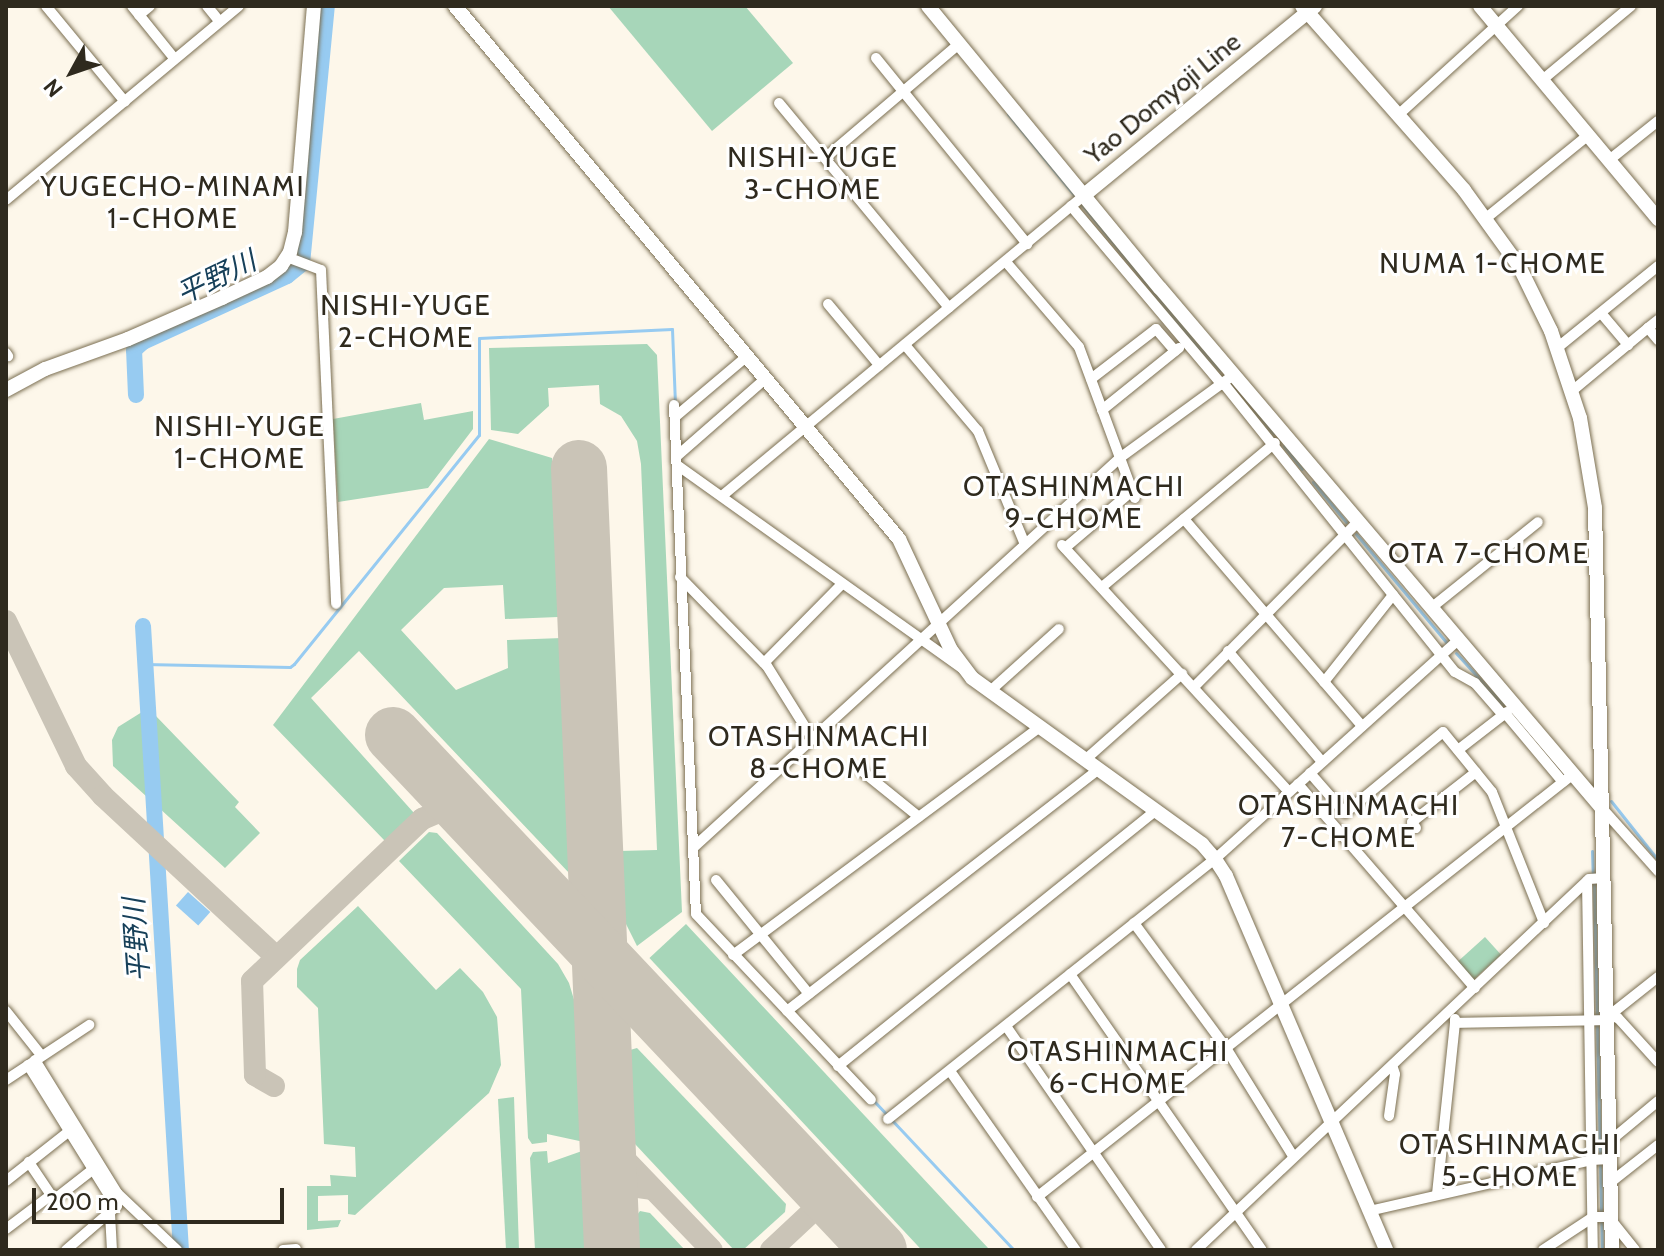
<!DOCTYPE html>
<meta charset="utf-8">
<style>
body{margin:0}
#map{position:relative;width:1664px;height:1256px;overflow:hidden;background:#fdf7ea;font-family:Cabin,"Noto Sans JP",sans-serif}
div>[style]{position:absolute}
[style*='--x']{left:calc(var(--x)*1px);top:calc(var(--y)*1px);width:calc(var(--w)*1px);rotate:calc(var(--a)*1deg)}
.green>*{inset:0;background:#a7d6b9;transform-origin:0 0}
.water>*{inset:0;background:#97cbf1;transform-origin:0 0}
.stream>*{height:3px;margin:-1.5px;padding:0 1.5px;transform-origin:1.5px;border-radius:1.5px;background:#97cbf1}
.river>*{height:16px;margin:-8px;padding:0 8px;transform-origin:8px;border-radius:8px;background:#97cbf1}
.taxiway>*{height:22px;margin:-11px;padding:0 11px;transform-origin:11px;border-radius:11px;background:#cac4b7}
.runway>*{height:56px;margin:-28px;padding:0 28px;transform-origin:28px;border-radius:28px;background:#cac4b7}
.roads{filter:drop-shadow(0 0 2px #7b6f52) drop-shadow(0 0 2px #7b6f52)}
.street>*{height:10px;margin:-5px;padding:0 5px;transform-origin:5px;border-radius:5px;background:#fff}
.secondary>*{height:14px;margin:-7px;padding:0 7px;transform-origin:7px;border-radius:7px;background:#fff}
span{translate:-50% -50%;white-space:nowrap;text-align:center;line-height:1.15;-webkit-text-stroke:6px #fff;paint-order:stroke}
.street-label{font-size:26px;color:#2f2a1e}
.neighbourhood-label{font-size:28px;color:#2f2a1e;letter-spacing:2px}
.water-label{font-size:28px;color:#174059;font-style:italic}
.frame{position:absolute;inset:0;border:8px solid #2f2a1e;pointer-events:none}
.north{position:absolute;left:32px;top:32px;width:80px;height:80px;-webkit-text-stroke:6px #fff;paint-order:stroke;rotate:230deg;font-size:22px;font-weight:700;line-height:32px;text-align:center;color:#2f2a1e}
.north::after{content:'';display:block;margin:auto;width:28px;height:36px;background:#2f2a1e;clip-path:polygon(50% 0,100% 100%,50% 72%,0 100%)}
.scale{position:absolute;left:32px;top:1188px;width:252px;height:36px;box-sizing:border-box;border:4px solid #2f2a1e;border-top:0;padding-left:10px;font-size:24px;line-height:28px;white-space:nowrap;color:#2f2a1e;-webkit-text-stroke:6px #fff;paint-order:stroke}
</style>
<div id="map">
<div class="green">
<i style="clip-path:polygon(608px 6px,745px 6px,793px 63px,712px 131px)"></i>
<i style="clip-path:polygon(647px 344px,657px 355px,682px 912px,637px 946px,623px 918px,620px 851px,657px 850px,641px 464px,637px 441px,621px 416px,600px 404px,599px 385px,548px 388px,549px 406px,518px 434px,491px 430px,489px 348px)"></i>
<i style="clip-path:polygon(421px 403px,424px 420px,473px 411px,473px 429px,428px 488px,338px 502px,333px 419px)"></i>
<i style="clip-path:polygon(489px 439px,552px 458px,558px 617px,505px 619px,503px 585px,444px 588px,401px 630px,456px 690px,508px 668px,507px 640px,562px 638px,570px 874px,359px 651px,311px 698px,414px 813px,385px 841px,273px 725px)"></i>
<i style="clip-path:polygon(142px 712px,154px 714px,239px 802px,235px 807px,260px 833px,225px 868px,113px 766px,112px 740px,118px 727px)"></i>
<i style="clip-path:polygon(429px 832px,437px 833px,558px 964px,569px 983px,575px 1003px,584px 1142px,547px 1134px,547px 1142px,532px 1144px,528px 1138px,521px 989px,399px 861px)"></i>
<i style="clip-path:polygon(358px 906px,436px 990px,460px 968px,483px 992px,497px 1017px,501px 1065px,489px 1093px,355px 1215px,348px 1214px,348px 1195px,318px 1196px,318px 1221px,341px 1220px,338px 1227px,307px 1230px,307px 1186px,331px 1186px,330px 1175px,356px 1177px,355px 1147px,324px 1144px,318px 1008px,297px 987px,297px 969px,300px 960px)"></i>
<i style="left:686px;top:924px;width:448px;height:50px;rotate:47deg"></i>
<i style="left:1485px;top:937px;width:24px;height:38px;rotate:48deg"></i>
<i style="clip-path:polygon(637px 1048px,786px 1204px,785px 1212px,743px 1250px,734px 1250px,635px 1144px,630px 1050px)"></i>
<i style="clip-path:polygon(514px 1097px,519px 1250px,506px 1250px,498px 1099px)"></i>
<i style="clip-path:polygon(547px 1151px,548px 1163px,582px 1151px,588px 1250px,535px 1250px,530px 1158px,533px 1152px)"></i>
<i style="clip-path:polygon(640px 1211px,650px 1213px,685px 1250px,639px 1250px,637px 1215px)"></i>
</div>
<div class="water">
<i style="left:188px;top:892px;width:30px;height:18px;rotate:42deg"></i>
</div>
<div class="stream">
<i style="--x:1008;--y:114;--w:291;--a:50.8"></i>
<i style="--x:1192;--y:340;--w:41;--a:47"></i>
<i style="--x:1234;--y:385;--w:62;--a:50.9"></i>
<i style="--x:1284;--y:446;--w:29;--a:52"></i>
<i style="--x:1313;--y:482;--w:52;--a:50.5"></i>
<i style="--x:1356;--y:534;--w:141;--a:50.2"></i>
<i style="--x:1456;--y:653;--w:72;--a:47.8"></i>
<i style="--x:144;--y:664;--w:146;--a:1.2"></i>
<i style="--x:290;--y:667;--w:5;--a:-37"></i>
<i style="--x:294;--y:664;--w:294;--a:-51.1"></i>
<i style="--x:479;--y:435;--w:97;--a:-90"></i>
<i style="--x:479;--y:338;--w:193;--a:-2.7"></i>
<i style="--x:672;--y:329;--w:74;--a:87.7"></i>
<i style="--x:1611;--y:801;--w:75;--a:51.5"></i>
<i style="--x:1592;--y:851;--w:25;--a:88"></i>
<i style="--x:1594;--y:883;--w:132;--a:88.7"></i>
<i style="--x:1597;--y:1023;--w:132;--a:88.7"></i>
<i style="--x:874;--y:1101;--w:204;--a:46.8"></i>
<i style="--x:1600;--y:1162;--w:88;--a:88.7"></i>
</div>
<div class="river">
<i style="--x:136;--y:395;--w:45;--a:-92.5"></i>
<i style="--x:134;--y:350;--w:12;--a:-42"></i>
<i style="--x:143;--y:342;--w:158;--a:-24.6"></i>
<i style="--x:287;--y:276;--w:19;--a:-39"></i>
<i style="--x:302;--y:264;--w:259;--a:-84.5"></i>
<i style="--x:143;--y:626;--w:625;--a:86.52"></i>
</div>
<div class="taxiway">
<i style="--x:6;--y:621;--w:161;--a:64.2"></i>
<i style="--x:76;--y:766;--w:40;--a:48"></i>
<i style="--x:103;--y:796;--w:236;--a:42.9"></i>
<i style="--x:274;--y:1086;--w:22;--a:-150"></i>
<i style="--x:255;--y:1075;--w:94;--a:-91.8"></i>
<i style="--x:252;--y:981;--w:235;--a:-43.6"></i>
<i style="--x:422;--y:819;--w:23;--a:-23"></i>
<i style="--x:443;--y:810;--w:23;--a:10"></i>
<i style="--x:607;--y:1141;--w:151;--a:46.1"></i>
<i style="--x:610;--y:1208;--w:30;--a:-46"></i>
<i style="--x:631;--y:1186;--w:22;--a:8"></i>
<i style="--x:771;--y:1250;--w:79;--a:-43"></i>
</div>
<div class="runway">
<i style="--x:579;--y:468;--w:783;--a:87.58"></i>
<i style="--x:393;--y:735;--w:708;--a:46.66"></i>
</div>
<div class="roads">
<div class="street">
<i style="--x:46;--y:6;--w:124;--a:50.5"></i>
<i style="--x:132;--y:6;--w:67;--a:51.1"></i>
<i style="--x:207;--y:6;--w:19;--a:51"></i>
<i style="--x:139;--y:15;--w:14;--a:-39"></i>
<i style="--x:876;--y:58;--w:240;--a:50.9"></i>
<i style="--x:1541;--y:81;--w:117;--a:-39.8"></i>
<i style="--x:779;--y:103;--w:266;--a:50.3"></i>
<i style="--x:1397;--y:116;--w:164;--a:-42.3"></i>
<i style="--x:825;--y:158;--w:176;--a:-40.4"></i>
<i style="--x:1608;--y:161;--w:64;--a:-38.7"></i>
<i style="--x:6;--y:200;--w:303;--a:-39.8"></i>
<i style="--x:1071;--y:206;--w:234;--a:49.8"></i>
<i style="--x:1485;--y:219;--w:132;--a:-39.1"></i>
<i style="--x:287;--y:257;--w:36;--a:21"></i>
<i style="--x:321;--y:270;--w:334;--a:87.4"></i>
<i style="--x:1006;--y:262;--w:112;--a:49.3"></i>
<i style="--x:1079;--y:347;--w:161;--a:69.7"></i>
<i style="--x:828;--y:304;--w:80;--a:50.1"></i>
<i style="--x:1601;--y:313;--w:42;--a:49.8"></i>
<i style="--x:1648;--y:328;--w:13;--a:-39"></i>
<i style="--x:905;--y:345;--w:113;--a:49.7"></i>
<i style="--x:978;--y:431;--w:120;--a:67.5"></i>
<i style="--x:1557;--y:348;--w:130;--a:-39.1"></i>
<i style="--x:6;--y:353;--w:4;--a:56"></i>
<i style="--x:1091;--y:379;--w:82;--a:-37.6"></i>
<i style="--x:1156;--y:329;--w:29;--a:49"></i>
<i style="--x:1224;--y:384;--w:369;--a:51.3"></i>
<i style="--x:1455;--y:672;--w:23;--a:29"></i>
<i style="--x:1475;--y:683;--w:43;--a:48.8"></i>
<i style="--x:1572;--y:391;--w:99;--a:-39.7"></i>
<i style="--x:1648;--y:328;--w:16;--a:50"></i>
<i style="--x:674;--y:405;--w:509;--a:87.53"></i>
<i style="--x:696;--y:914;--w:255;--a:46.7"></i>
<i style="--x:1102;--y:410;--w:99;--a:-38.8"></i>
<i style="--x:675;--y:417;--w:93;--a:-40.2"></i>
<i style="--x:677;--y:456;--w:117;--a:-41.2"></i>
<i style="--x:677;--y:465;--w:353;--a:35.5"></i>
<i style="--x:722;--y:496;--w:469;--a:-39.7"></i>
<i style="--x:1184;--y:519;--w:273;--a:49.3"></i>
<i style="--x:1062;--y:545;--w:335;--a:47.4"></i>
<i style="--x:1065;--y:548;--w:88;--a:-40.4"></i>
<i style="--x:680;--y:577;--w:124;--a:45.7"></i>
<i style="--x:767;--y:666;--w:85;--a:58"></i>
<i style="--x:1102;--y:587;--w:225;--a:-39.8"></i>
<i style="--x:1431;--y:608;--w:137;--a:-38.8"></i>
<i style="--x:1228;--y:651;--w:145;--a:49.7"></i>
<i style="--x:764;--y:663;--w:111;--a:-45.4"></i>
<i style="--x:1324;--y:682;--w:111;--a:-51.6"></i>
<i style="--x:1194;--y:687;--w:233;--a:-45.2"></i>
<i style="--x:989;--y:692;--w:94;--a:-42"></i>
<i style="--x:1505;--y:713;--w:90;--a:50"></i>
<i style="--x:1458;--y:750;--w:62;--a:-37.8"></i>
<i style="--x:1085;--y:760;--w:130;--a:-41.6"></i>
<i style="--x:862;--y:771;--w:73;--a:38.9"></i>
<i style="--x:1310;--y:773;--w:53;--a:48.8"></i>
<i style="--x:1345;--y:813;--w:127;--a:-39.6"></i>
<i style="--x:1443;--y:732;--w:77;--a:50.8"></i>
<i style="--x:1492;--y:792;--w:141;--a:68.3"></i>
<i style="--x:1298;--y:784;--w:270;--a:49.1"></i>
<i style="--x:1601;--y:807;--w:86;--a:48.3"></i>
<i style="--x:1416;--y:828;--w:7;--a:-124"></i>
<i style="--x:1412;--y:822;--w:81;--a:-38"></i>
<i style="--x:694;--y:847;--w:578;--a:-42.41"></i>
<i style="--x:1121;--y:457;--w:141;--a:-36.1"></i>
<i style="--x:716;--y:880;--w:147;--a:50.8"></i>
<i style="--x:1587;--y:881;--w:369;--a:89.1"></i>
<i style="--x:1134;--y:923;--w:155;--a:53.6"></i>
<i style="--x:1226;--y:1048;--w:127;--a:58.2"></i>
<i style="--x:733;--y:955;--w:381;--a:-36.6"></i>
<i style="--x:1070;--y:974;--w:336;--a:55.2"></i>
<i style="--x:6;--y:1011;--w:56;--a:51.5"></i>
<i style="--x:787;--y:1011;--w:393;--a:-37.8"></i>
<i style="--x:1607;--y:1015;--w:11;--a:15"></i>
<i style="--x:1618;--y:1018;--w:59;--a:47.7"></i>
<i style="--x:1610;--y:1015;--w:61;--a:-38.4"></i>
<i style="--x:1455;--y:1019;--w:4;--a:90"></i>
<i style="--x:1455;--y:1023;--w:151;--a:-1.1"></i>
<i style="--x:1006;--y:1026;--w:272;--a:55.3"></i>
<i style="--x:35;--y:1060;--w:156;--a:58.3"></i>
<i style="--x:117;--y:1193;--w:83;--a:43.5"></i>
<i style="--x:28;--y:1065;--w:153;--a:58.1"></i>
<i style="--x:109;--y:1195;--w:55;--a:86.9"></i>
<i style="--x:838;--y:1066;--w:408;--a:-38.8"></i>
<i style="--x:950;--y:1071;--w:219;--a:54.9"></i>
<i style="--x:6;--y:1080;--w:100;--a:-33.5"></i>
<i style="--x:1389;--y:1116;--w:42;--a:-81.9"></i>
<i style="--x:1395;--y:1074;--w:9;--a:-108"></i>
<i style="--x:888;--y:1119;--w:418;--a:-38.5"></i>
<i style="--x:1215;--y:859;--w:327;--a:-42"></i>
<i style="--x:1610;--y:1141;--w:62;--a:-39.8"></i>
<i style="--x:6;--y:1181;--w:85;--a:-38.3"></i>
<i style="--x:1611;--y:1182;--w:60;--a:-38.2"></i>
<i style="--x:1437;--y:1194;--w:172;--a:-84"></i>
<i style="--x:51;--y:1195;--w:6;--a:45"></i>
<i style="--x:55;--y:1199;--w:52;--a:-38"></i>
<i style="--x:1037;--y:1197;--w:681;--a:-38.27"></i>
<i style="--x:1369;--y:1211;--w:228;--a:-12.9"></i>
<i style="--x:1591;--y:1160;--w:19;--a:-3"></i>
<i style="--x:1611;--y:1220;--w:38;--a:51"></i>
<i style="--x:6;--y:1229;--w:56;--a:-37.1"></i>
<i style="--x:51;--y:1195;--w:40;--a:-124"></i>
<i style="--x:66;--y:1250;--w:67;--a:-40.8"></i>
<i style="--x:117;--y:1206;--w:13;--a:-90"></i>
<i style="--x:283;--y:1250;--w:13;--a:-4"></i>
<i style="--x:1196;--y:1250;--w:540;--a:-43.35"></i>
<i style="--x:1589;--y:879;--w:15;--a:-4"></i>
<i style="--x:1543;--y:1250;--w:60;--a:-33.4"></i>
<i style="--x:1593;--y:1217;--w:18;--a:0"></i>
</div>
<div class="secondary">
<i style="--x:455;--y:6;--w:694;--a:50.21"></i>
<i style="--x:899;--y:539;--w:123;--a:64.9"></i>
<i style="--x:951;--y:650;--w:35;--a:53"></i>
<i style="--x:972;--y:678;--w:284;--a:35.8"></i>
<i style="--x:1202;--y:844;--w:20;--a:49"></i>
<i style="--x:1215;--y:859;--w:20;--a:57"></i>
<i style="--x:1226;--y:876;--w:407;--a:66.8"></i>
<i style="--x:928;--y:6;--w:365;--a:50.6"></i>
<i style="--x:1160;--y:288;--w:681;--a:49.65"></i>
<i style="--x:1302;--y:6;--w:245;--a:48.6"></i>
<i style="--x:1464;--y:190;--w:94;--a:54.1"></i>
<i style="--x:1519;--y:266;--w:72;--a:63.8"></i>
<i style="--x:1551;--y:331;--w:92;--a:71.6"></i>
<i style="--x:1580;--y:418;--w:91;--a:80.5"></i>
<i style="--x:1595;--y:508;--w:742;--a:88.69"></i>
<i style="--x:1480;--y:6;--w:278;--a:50.1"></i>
<i style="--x:1083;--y:196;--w:300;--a:-39.3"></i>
<i style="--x:6;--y:390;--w:44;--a:-28.3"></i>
<i style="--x:45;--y:369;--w:88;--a:-19.9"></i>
<i style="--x:128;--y:339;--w:103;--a:-23.6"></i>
<i style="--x:222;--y:298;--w:50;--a:-25"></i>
<i style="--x:267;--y:277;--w:18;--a:-38"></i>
<i style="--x:281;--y:266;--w:17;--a:-57"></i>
<i style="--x:290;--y:252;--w:21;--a:-76"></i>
<i style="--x:295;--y:232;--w:227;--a:-85.2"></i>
</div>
</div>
<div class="street-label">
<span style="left:1163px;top:99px;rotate:-39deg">Yao Domyoji Line</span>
</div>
<div class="neighbourhood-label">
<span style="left:813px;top:173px">NISHI-YUGE<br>3-CHOME</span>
<span style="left:173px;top:202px">YUGECHO-MINAMI<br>1-CHOME</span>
<span style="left:1493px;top:263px">NUMA 1-CHOME</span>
<span style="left:406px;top:321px">NISHI-YUGE<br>2-CHOME</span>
<span style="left:240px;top:442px">NISHI-YUGE<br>1-CHOME</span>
<span style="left:1074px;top:502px">OTASHINMACHI<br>9-CHOME</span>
<span style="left:1489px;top:553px">OTA 7-CHOME</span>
<span style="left:819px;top:752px">OTASHINMACHI<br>8-CHOME</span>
<span style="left:1349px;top:821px">OTASHINMACHI<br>7-CHOME</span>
<span style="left:1118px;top:1067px">OTASHINMACHI<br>6-CHOME</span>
<span style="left:1510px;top:1160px">OTASHINMACHI<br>5-CHOME</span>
</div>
<div class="water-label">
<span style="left:216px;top:277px;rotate:-26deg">平野川</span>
<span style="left:136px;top:940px;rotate:-94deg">平野川</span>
</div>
<div class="frame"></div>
<div class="north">N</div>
<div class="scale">200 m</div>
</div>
